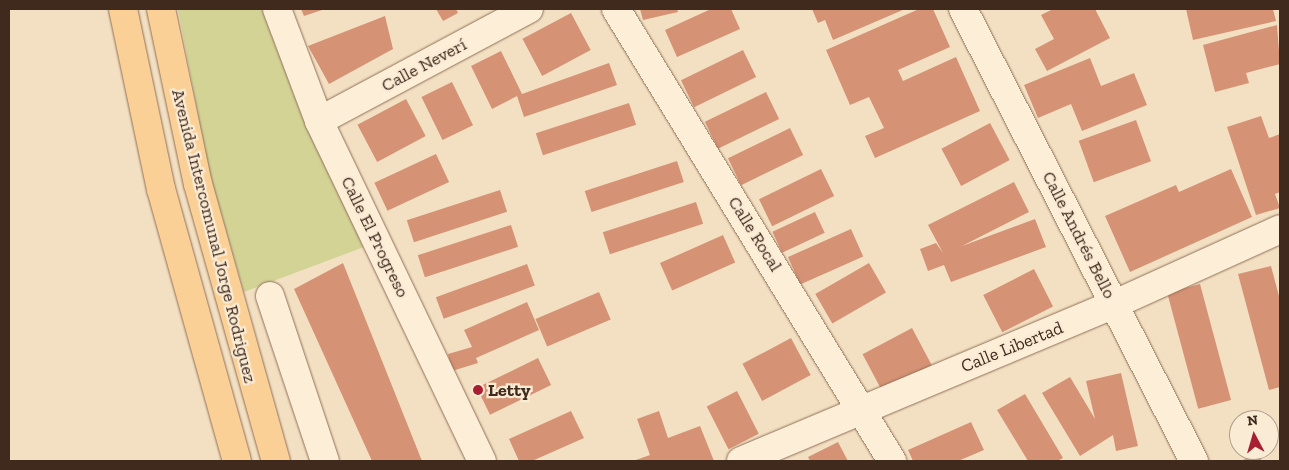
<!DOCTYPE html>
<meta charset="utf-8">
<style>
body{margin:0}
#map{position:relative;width:1289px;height:470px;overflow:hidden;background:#f3e0c3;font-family:"Zilla Slab",serif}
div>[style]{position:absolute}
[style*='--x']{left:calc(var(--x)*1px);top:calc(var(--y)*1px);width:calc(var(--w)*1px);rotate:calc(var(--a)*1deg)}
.green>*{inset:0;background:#d3d396}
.building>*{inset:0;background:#d69275;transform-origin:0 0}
.roads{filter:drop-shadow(0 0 1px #916f57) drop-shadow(0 0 1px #916f57)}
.minor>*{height:28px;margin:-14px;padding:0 14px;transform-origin:14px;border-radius:14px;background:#fdeed8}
.major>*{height:28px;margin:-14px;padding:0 14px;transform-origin:14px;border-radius:14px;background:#fad097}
.dots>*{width:14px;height:14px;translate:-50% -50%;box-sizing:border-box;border:2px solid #faebd4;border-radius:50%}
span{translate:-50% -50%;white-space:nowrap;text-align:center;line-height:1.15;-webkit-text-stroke:4.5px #faebd4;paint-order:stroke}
.street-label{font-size:18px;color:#3f2a1d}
.poi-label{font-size:18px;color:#3f2a1d;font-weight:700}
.left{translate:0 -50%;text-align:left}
.frame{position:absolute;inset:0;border:10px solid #3f2a1d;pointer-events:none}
.north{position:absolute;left:1229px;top:410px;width:50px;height:50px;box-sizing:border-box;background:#faebd4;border:1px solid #af9e8b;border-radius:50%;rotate:354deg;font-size:14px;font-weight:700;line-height:20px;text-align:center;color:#3f2a1d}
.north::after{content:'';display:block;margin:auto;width:18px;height:22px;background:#a71f30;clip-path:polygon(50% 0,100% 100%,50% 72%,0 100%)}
</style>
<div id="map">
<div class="green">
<i style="clip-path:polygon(178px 9px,262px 9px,307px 123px,364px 247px,244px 292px,209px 171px)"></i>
</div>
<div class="building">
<i style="clip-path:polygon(301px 9px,325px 9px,304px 16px)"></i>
<i style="clip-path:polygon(436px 9px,456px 9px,458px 13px,443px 21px)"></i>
<i style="clip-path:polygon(640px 9px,677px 9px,678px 12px,643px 20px)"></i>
<i style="clip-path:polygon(711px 9px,731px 9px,740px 29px,677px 57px,665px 30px)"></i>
<i style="clip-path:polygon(812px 9px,905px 9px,833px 40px,825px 20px,818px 23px)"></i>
<i style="clip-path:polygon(919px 9px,933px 9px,950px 47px,898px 70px,903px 81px,956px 57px,980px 111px,875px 158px,865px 136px,884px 128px,869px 97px,850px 105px,826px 50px)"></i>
<i style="clip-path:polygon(1053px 9px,1095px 9px,1110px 38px,1047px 71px,1035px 49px,1054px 39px,1041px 15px)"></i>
<i style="clip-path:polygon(1186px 9px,1273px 9px,1276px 21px,1193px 40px)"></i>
<i style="left:571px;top:13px;width:42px;height:55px;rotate:62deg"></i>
<i style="clip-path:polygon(385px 16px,393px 49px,329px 84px,308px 46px)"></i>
<i style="clip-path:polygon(1277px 25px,1280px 64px,1246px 73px,1249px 83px,1215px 92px,1203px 45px)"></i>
<i style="left:743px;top:50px;width:30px;height:69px;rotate:64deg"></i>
<i style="clip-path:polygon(501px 51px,522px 94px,609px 63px,617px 85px,524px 117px,517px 96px,492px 109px,471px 66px)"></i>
<i style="clip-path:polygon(1090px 58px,1101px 86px,1134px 73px,1147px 105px,1082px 131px,1071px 104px,1038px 118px,1024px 85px)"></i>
<i style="left:452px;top:82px;width:48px;height:34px;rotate:64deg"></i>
<i style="left:766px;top:92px;width:30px;height:68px;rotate:64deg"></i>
<i style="left:406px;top:99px;width:42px;height:55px;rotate:62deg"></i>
<i style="left:629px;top:103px;width:23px;height:98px;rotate:72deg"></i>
<i style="clip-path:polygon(1261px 116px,1269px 138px,1280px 134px,1280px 192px,1275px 194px,1280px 208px,1256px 215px,1227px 127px)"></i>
<i style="left:1136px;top:120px;width:44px;height:61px;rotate:70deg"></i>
<i style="left:990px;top:123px;width:42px;height:55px;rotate:62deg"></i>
<i style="left:790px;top:128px;width:30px;height:69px;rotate:64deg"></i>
<i style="left:436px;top:154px;width:31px;height:68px;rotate:65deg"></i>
<i style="left:677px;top:161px;width:22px;height:97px;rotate:72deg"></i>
<i style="left:821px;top:169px;width:30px;height:69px;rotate:64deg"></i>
<i style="clip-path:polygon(1231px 169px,1252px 217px,1130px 272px,1105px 216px,1176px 185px,1179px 192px)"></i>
<i style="clip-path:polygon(1014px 182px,1029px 212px,962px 246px,1035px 219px,1046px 247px,951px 282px,944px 265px,928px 271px,920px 249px,936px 243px,943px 253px,928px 225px)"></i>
<i style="left:500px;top:190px;width:23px;height:98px;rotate:72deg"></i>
<i style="left:696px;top:202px;width:23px;height:98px;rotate:72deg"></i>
<i style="left:815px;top:212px;width:23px;height:47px;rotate:65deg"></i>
<i style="left:511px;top:225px;width:23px;height:98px;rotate:72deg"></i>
<i style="left:851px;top:229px;width:30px;height:69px;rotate:66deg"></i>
<i style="left:723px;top:235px;width:30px;height:69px;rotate:66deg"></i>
<i style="clip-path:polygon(343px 263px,422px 461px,372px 461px,294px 289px)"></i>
<i style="left:869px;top:263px;width:34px;height:62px;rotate:60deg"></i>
<i style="left:527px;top:264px;width:23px;height:97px;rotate:70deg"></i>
<i style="clip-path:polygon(1271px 266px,1280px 300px,1280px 387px,1269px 390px,1238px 274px)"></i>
<i style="left:1034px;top:269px;width:42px;height:57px;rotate:63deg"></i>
<i style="left:1200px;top:284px;width:120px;height:34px;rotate:75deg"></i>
<i style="left:599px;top:292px;width:30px;height:69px;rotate:67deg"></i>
<i style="clip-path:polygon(527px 302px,539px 330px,476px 358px,478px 363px,452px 371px,448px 354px,472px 347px,464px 330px)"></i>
<i style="left:912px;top:328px;width:42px;height:56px;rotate:62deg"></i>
<i style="left:791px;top:338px;width:42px;height:55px;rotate:62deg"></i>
<i style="left:538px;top:358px;width:30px;height:68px;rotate:64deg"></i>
<i style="clip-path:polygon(1121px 373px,1138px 446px,1116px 451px,1113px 435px,1080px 456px,1042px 393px,1070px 377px,1095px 419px,1086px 381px)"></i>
<i style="left:737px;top:391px;width:48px;height:34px;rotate:63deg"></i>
<i style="clip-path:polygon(1025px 394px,1063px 458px,1057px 461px,1028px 461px,997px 410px)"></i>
<i style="clip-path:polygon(571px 411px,584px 438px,532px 461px,519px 461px,509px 439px)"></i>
<i style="clip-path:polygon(659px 411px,668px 438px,700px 426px,714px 461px,633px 461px,650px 455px,637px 419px)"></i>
<i style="clip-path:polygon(971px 422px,984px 450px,958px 461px,913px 461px,908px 450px)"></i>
<i style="clip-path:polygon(838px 442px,848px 461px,810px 461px,808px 457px)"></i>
<i style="clip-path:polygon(1257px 453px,1262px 461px,1241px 461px)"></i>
</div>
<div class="roads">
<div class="minor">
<i style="--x:277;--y:9;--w:120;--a:69.4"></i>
<i style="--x:319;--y:121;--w:377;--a:64.4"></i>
<i style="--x:616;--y:9;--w:530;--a:58.59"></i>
<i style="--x:963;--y:9;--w:508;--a:62.93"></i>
<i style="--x:319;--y:121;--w:238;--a:-28.1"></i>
<i style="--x:270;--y:296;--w:174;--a:71.6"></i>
<i style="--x:741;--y:461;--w:406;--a:-22.8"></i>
<i style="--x:1115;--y:304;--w:181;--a:-24.4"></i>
</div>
<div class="major">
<i style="--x:123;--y:9;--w:184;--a:78.1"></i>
<i style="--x:161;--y:189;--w:282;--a:74.4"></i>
<i style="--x:161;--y:9;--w:179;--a:78.1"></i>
<i style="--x:198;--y:184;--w:288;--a:74.3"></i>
</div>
</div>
<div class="dots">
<i style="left:478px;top:390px;background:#a71f30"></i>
</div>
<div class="street-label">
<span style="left:424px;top:65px;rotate:-28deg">Calle Neverí</span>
<span style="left:755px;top:234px;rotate:58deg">Calle Rocal</span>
<span style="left:1079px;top:235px;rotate:63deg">Calle Andrés Bello</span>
<span style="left:214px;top:236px;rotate:76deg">Avenida Intercomunal Jorge Rodriguez</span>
<span style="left:375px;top:237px;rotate:64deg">Calle El Progreso</span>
<span style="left:1012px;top:347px;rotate:-22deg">Calle Libertad</span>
</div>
<div class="poi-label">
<span class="left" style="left:488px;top:390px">Letty</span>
</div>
<div class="frame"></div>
<div class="north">N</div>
</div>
